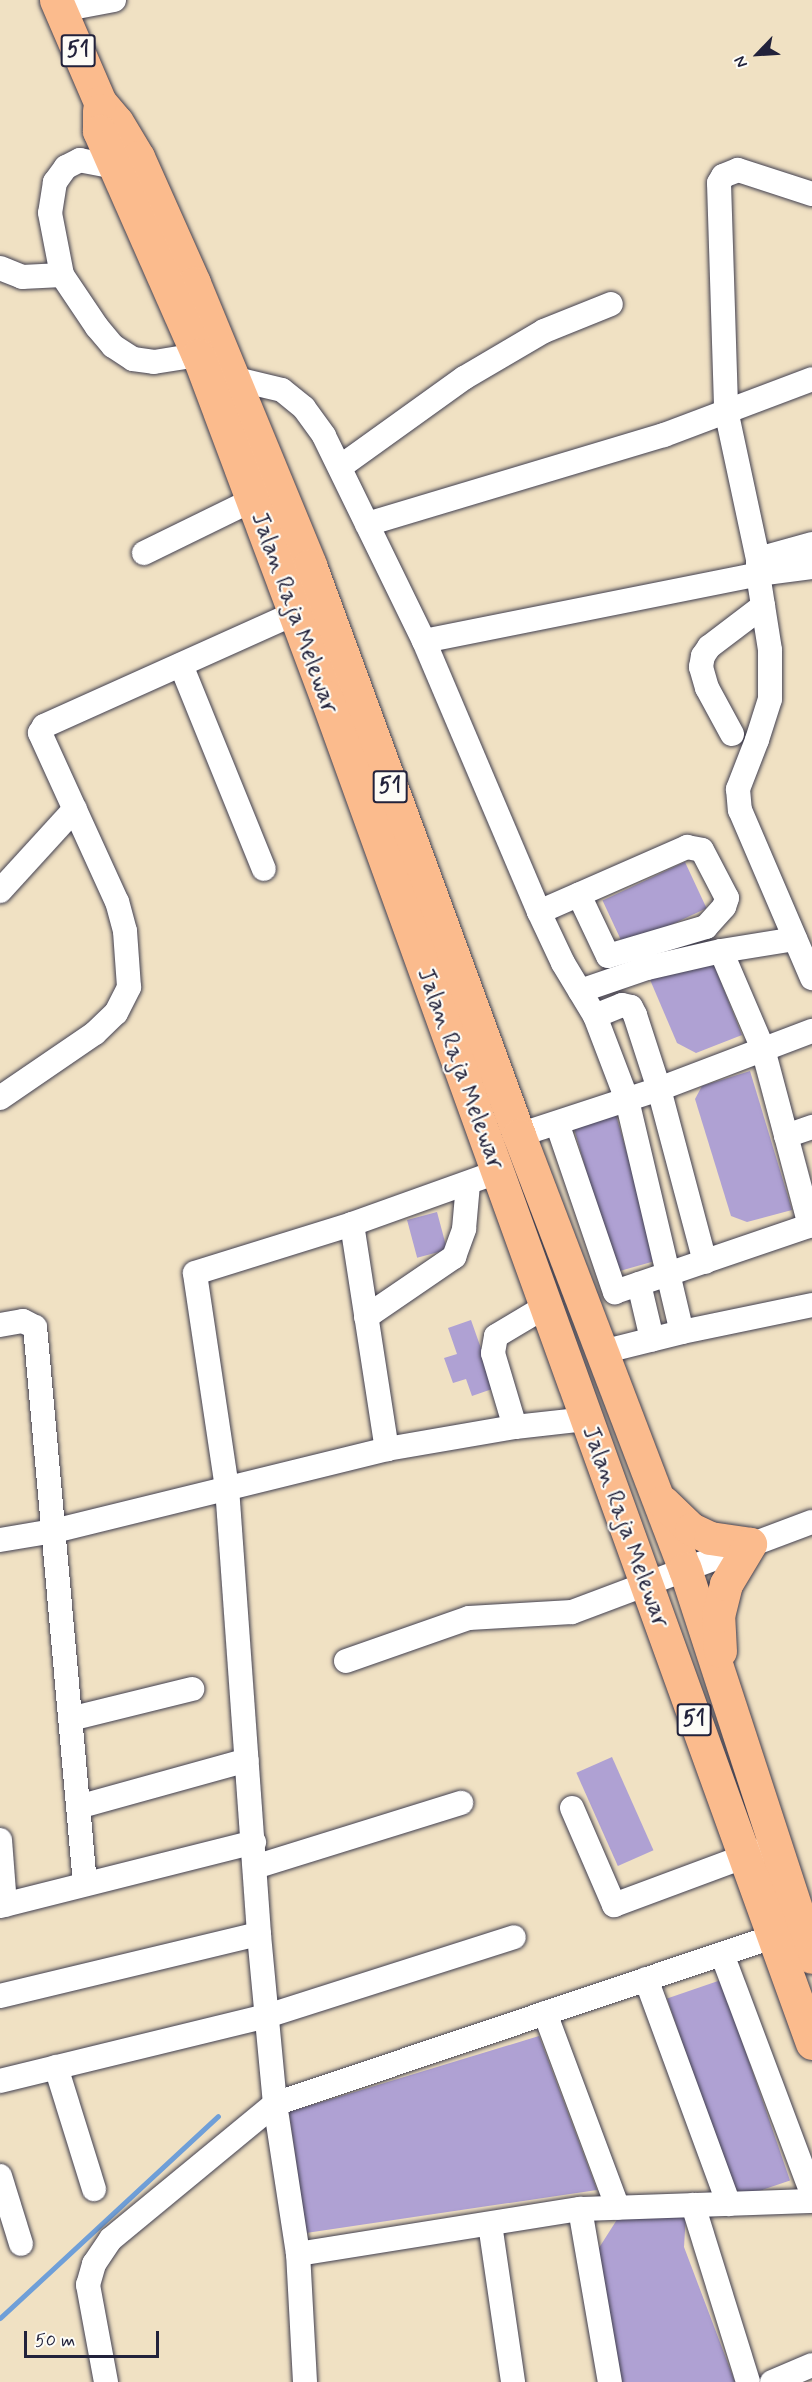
<!DOCTYPE html>
<style>
body{margin:0}
#map{position:relative;width:812px;height:2382px;overflow:hidden;background:#f0e1c3;font-family:Mynerve,sans-serif}
div>[style]{position:absolute}
[style*='--x']{left:calc(var(--x)*1px);top:calc(var(--y)*1px);width:calc(var(--w)*1px);rotate:calc(var(--a)*1deg)}
.stream>*{height:5px;margin:-2.5px;padding:0 2.5px;transform-origin:2.5px;border-radius:2.5px;background:#6f9fd8}
.building>*{inset:0;background:#afa1d3;transform-origin:0 0}
.roads{filter:drop-shadow(0 0 2px #413f4f) drop-shadow(0 0 2px #413f4f)}
.minor>*{height:24px;margin:-12px;padding:0 12px;transform-origin:12px;border-radius:12px;background:#fff}
.highway>*{height:33px;margin:-16.5px;padding:0 16.5px;transform-origin:16.5px;border-radius:16.5px;background:#fbbb8d}
span{translate:-50% -50%;white-space:nowrap;text-align:center;line-height:1.15;-webkit-text-stroke:4.5px #fdfcf7;paint-order:stroke}
.shield-label span{padding:2px 4px;background:#fdfcf7;border:2px solid;border-radius:4px;-webkit-text-stroke-width:0}
.shield-label{font-size:22px;color:#22223b;font-weight:700}
.street-label{font-size:24px;color:#22223b}
.north{position:absolute;left:728px;top:24px;width:60px;height:60px;-webkit-text-stroke:4px #fdfcf7;paint-order:stroke;rotate:245deg;font-size:16px;font-weight:700;line-height:24px;text-align:center;color:#22223b}
.north::after{content:'';display:block;margin:auto;width:21px;height:27px;background:#22223b;clip-path:polygon(50% 0,100% 100%,50% 72%,0 100%)}
.scale{position:absolute;left:24px;top:2331px;width:135px;height:27px;box-sizing:border-box;border:3px solid #22223b;border-top:0;padding-left:8px;font-size:18px;line-height:21px;white-space:nowrap;color:#22223b;-webkit-text-stroke:4px #fdfcf7;paint-order:stroke}
</style>
<div id="map">
<div class="stream">
<i style="--x:0;--y:2318;--w:297;--a:-42.8"></i>
</div>
<div class="building">
<i style="left:685px;top:862px;width:51px;height:91px;rotate:65deg"></i>
<i style="clip-path:polygon(714px 965px,742px 1035px,696px 1053px,677px 1043px,648px 975px)"></i>
<i style="clip-path:polygon(750px 1071px,792px 1210px,747px 1222px,731px 1216px,695px 1099px,702px 1086px)"></i>
<i style="left:616px;top:1115px;width:151px;height:44px;rotate:74deg"></i>
<i style="left:437px;top:1212px;width:39px;height:31px;rotate:75deg"></i>
<i style="clip-path:polygon(471px 1320px,495px 1388px,472px 1396px,466px 1379px,453px 1383px,444px 1358px,457px 1354px,448px 1328px)"></i>
<i style="left:612px;top:1757px;width:102px;height:39px;rotate:66deg"></i>
<i style="left:721px;top:1980px;width:212px;height:57px;rotate:71deg"></i>
<i style="clip-path:polygon(539px 2036px,597px 2190px,306px 2233px,289px 2112px)"></i>
<i style="clip-path:polygon(686px 2214px,684px 2247px,735px 2382px,622px 2382px,597px 2251px,618px 2218px)"></i>
</div>
<div class="roads">
<div class="minor">
<i style="--x:61;--y:10;--w:54;--a:-10.7"></i>
<i style="--x:124;--y:162;--w:10;--a:151"></i>
<i style="--x:115;--y:167;--w:36;--a:-169"></i>
<i style="--x:80;--y:160;--w:16;--a:153"></i>
<i style="--x:66;--y:167;--w:19;--a:126"></i>
<i style="--x:55;--y:182;--w:31;--a:99"></i>
<i style="--x:50;--y:213;--w:63;--a:79"></i>
<i style="--x:62;--y:275;--w:63;--a:56.1"></i>
<i style="--x:97;--y:327;--w:25;--a:50"></i>
<i style="--x:113;--y:346;--w:24;--a:33"></i>
<i style="--x:133;--y:359;--w:21;--a:8"></i>
<i style="--x:154;--y:362;--w:45;--a:-9"></i>
<i style="--x:812;--y:194;--w:78;--a:-162"></i>
<i style="--x:738;--y:170;--w:16;--a:158"></i>
<i style="--x:723;--y:176;--w:8;--a:120"></i>
<i style="--x:719;--y:183;--w:227;--a:88.2"></i>
<i style="--x:726;--y:410;--w:152;--a:77.9"></i>
<i style="--x:758;--y:559;--w:15;--a:90"></i>
<i style="--x:758;--y:574;--w:54;--a:-7.4"></i>
<i style="--x:0;--y:268;--w:24;--a:22"></i>
<i style="--x:22;--y:277;--w:40;--a:-2.9"></i>
<i style="--x:223;--y:384;--w:14;--a:-21"></i>
<i style="--x:236;--y:379;--w:47;--a:13.4"></i>
<i style="--x:282;--y:390;--w:28;--a:39"></i>
<i style="--x:304;--y:408;--w:34;--a:54"></i>
<i style="--x:324;--y:436;--w:228;--a:64"></i>
<i style="--x:424;--y:641;--w:294;--a:67"></i>
<i style="--x:539;--y:912;--w:56;--a:64.8"></i>
<i style="--x:563;--y:963;--w:62;--a:58.9"></i>
<i style="--x:595;--y:1016;--w:90;--a:69.1"></i>
<i style="--x:627;--y:1100;--w:238;--a:76.7"></i>
<i style="--x:682;--y:1332;--w:82;--a:166"></i>
<i style="--x:340;--y:467;--w:153;--a:-35.7"></i>
<i style="--x:464;--y:378;--w:93;--a:-30.4"></i>
<i style="--x:544;--y:331;--w:72;--a:-21.9"></i>
<i style="--x:367;--y:524;--w:310;--a:-16.7"></i>
<i style="--x:664;--y:435;--w:158;--a:-20.7"></i>
<i style="--x:144;--y:553;--w:120;--a:-26.1"></i>
<i style="--x:758;--y:559;--w:56;--a:-15.5"></i>
<i style="--x:424;--y:641;--w:341;--a:-11.3"></i>
<i style="--x:758;--y:574;--w:77;--a:81"></i>
<i style="--x:770;--y:650;--w:49;--a:90"></i>
<i style="--x:770;--y:699;--w:43;--a:107.6"></i>
<i style="--x:757;--y:740;--w:53;--a:111.2"></i>
<i style="--x:738;--y:789;--w:21;--a:85"></i>
<i style="--x:740;--y:810;--w:183;--a:66.8"></i>
<i style="--x:181;--y:665;--w:220;--a:67.9"></i>
<i style="--x:732;--y:734;--w:52;--a:-118.5"></i>
<i style="--x:707;--y:688;--w:22;--a:-106"></i>
<i style="--x:701;--y:667;--w:11;--a:-80"></i>
<i style="--x:703;--y:656;--w:11;--a:-56"></i>
<i style="--x:709;--y:647;--w:68;--a:-37.2"></i>
<i style="--x:0;--y:891;--w:111;--a:-47.6"></i>
<i style="--x:539;--y:912;--w:162;--a:-23.7"></i>
<i style="--x:687;--y:847;--w:15;--a:11"></i>
<i style="--x:702;--y:850;--w:54;--a:62.5"></i>
<i style="--x:727;--y:898;--w:9;--a:108"></i>
<i style="--x:724;--y:907;--w:27;--a:132"></i>
<i style="--x:706;--y:927;--w:102;--a:163.5"></i>
<i style="--x:608;--y:956;--w:68;--a:-115.4"></i>
<i style="--x:721;--y:951;--w:107;--a:66.8"></i>
<i style="--x:763;--y:1049;--w:183;--a:75.1"></i>
<i style="--x:580;--y:991;--w:71;--a:-18.9"></i>
<i style="--x:647;--y:968;--w:76;--a:-12.9"></i>
<i style="--x:721;--y:951;--w:75;--a:-9.2"></i>
<i style="--x:595;--y:1016;--w:29;--a:-22"></i>
<i style="--x:622;--y:1005;--w:9;--a:13"></i>
<i style="--x:631;--y:1007;--w:9;--a:63"></i>
<i style="--x:635;--y:1015;--w:78;--a:72"></i>
<i style="--x:659;--y:1089;--w:179;--a:75.1"></i>
<i style="--x:0;--y:1098;--w:115;--a:-34.4"></i>
<i style="--x:95;--y:1033;--w:29;--a:-44"></i>
<i style="--x:116;--y:1013;--w:29;--a:-63"></i>
<i style="--x:129;--y:987;--w:56;--a:-94.1"></i>
<i style="--x:125;--y:931;--w:30;--a:-105"></i>
<i style="--x:117;--y:902;--w:186;--a:-114.5"></i>
<i style="--x:40;--y:733;--w:8;--a:-60"></i>
<i style="--x:44;--y:726;--w:275;--a:-24.2"></i>
<i style="--x:295;--y:613;--w:16;--a:-50"></i>
<i style="--x:557;--y:1123;--w:179;--a:71.1"></i>
<i style="--x:615;--y:1292;--w:208;--a:-18.8"></i>
<i style="--x:519;--y:1135;--w:147;--a:-18.2"></i>
<i style="--x:659;--y:1089;--w:164;--a:-20.8"></i>
<i style="--x:786;--y:1136;--w:28;--a:-19"></i>
<i style="--x:352;--y:1224;--w:228;--a:81.2"></i>
<i style="--x:639;--y:1284;--w:57;--a:76.7"></i>
<i style="--x:366;--y:1317;--w:107;--a:-34.3"></i>
<i style="--x:454;--y:1257;--w:30;--a:-70"></i>
<i style="--x:464;--y:1229;--w:45;--a:-84.9"></i>
<i style="--x:0;--y:1325;--w:23;--a:-10"></i>
<i style="--x:23;--y:1321;--w:13;--a:27"></i>
<i style="--x:35;--y:1327;--w:559;--a:84.87"></i>
<i style="--x:682;--y:1332;--w:133;--a:-11.7"></i>
<i style="--x:515;--y:1427;--w:77;--a:-106.6"></i>
<i style="--x:493;--y:1353;--w:17;--a:-80"></i>
<i style="--x:496;--y:1336;--w:61;--a:-30.8"></i>
<i style="--x:0;--y:1540;--w:55;--a:-9.5"></i>
<i style="--x:54;--y:1531;--w:343;--a:-13.8"></i>
<i style="--x:387;--y:1449;--w:130;--a:-9.8"></i>
<i style="--x:515;--y:1427;--w:71;--a:-6.4"></i>
<i style="--x:346;--y:1661;--w:130;--a:-19.3"></i>
<i style="--x:469;--y:1618;--w:103;--a:-3.3"></i>
<i style="--x:572;--y:1612;--w:256;--a:-20.6"></i>
<i style="--x:70;--y:1719;--w:126;--a:-13.8"></i>
<i style="--x:78;--y:1807;--w:175;--a:-15.5"></i>
<i style="--x:572;--y:1808;--w:106;--a:66.6"></i>
<i style="--x:614;--y:1905;--w:155;--a:-20.4"></i>
<i style="--x:0;--y:1840;--w:65;--a:85.6"></i>
<i style="--x:255;--y:1867;--w:216;--a:-17.3"></i>
<i style="--x:0;--y:1906;--w:262;--a:-14.1"></i>
<i style="--x:722;--y:1954;--w:256;--a:69.4"></i>
<i style="--x:646;--y:1979;--w:240;--a:69.8"></i>
<i style="--x:0;--y:1996;--w:266;--a:-13.5"></i>
<i style="--x:545;--y:2013;--w:208;--a:69.5"></i>
<i style="--x:56;--y:2067;--w:128;--a:72.7"></i>
<i style="--x:0;--y:2081;--w:275;--a:-13.7"></i>
<i style="--x:267;--y:2016;--w:259;--a:-17.7"></i>
<i style="--x:0;--y:2176;--w:71;--a:72.8"></i>
<i style="--x:693;--y:2205;--w:185;--a:72.7"></i>
<i style="--x:580;--y:2209;--w:176;--a:80.2"></i>
<i style="--x:490;--y:2224;--w:160;--a:81.7"></i>
<i style="--x:298;--y:2254;--w:286;--a:-9.1"></i>
<i style="--x:580;--y:2209;--w:232;--a:-2"></i>
<i style="--x:106;--y:2382;--w:99;--a:-100.5"></i>
<i style="--x:88;--y:2285;--w:22;--a:-74"></i>
<i style="--x:94;--y:2264;--w:30;--a:-56"></i>
<i style="--x:111;--y:2239;--w:212;--a:-39.5"></i>
<i style="--x:275;--y:2104;--w:540;--a:-18.57"></i>
<i style="--x:305;--y:2382;--w:128;--a:-93.1"></i>
<i style="--x:298;--y:2254;--w:152;--a:-98.7"></i>
<i style="--x:275;--y:2104;--w:171;--a:-95.4"></i>
<i style="--x:259;--y:1934;--w:447;--a:-94.1"></i>
<i style="--x:227;--y:1488;--w:217;--a:-98.5"></i>
<i style="--x:195;--y:1273;--w:164;--a:-17.3"></i>
<i style="--x:352;--y:1224;--w:154;--a:-19.7"></i>
<i style="--x:772;--y:2382;--w:43;--a:-23"></i>
</div>
<div class="highway">
<i style="--x:56;--y:0;--w:111;--a:66.7"></i>
<i style="--x:100;--y:102;--w:26;--a:50"></i>
<i style="--x:117;--y:122;--w:41;--a:59"></i>
<i style="--x:138;--y:157;--w:138;--a:66"></i>
<i style="--x:194;--y:283;--w:305;--a:67.6"></i>
<i style="--x:310;--y:565;--w:607;--a:69.86"></i>
<i style="--x:519;--y:1135;--w:465;--a:69.1"></i>
<i style="--x:685;--y:1569;--w:408;--a:71.9"></i>
<i style="--x:99;--y:110;--w:21;--a:90"></i>
<i style="--x:99;--y:131;--w:245;--a:66.2"></i>
<i style="--x:198;--y:355;--w:365;--a:69.5"></i>
<i style="--x:326;--y:697;--w:1431;--a:70.15"></i>
<i style="--x:663;--y:1502;--w:39;--a:44"></i>
<i style="--x:691;--y:1529;--w:21;--a:25"></i>
<i style="--x:710;--y:1538;--w:40;--a:8.5"></i>
<i style="--x:720;--y:1651;--w:35;--a:-93"></i>
<i style="--x:718;--y:1616;--w:33;--a:-76"></i>
<i style="--x:726;--y:1584;--w:47;--a:-59"></i>
</div>
</div>
<div class="shield-label">
<span style="left:78px;top:51px">51</span>
<span style="left:390px;top:787px">51</span>
<span style="left:694px;top:1720px">51</span>
</div>
<div class="street-label">
<span style="left:294px;top:613px;rotate:70deg">Jalan Raja Melewar</span>
<span style="left:460px;top:1069px;rotate:70deg">Jalan Raja Melewar</span>
<span style="left:625px;top:1527px;rotate:70deg">Jalan Raja Melewar</span>
</div>
<div class="north">N</div>
<div class="scale">50 m</div>
</div>
